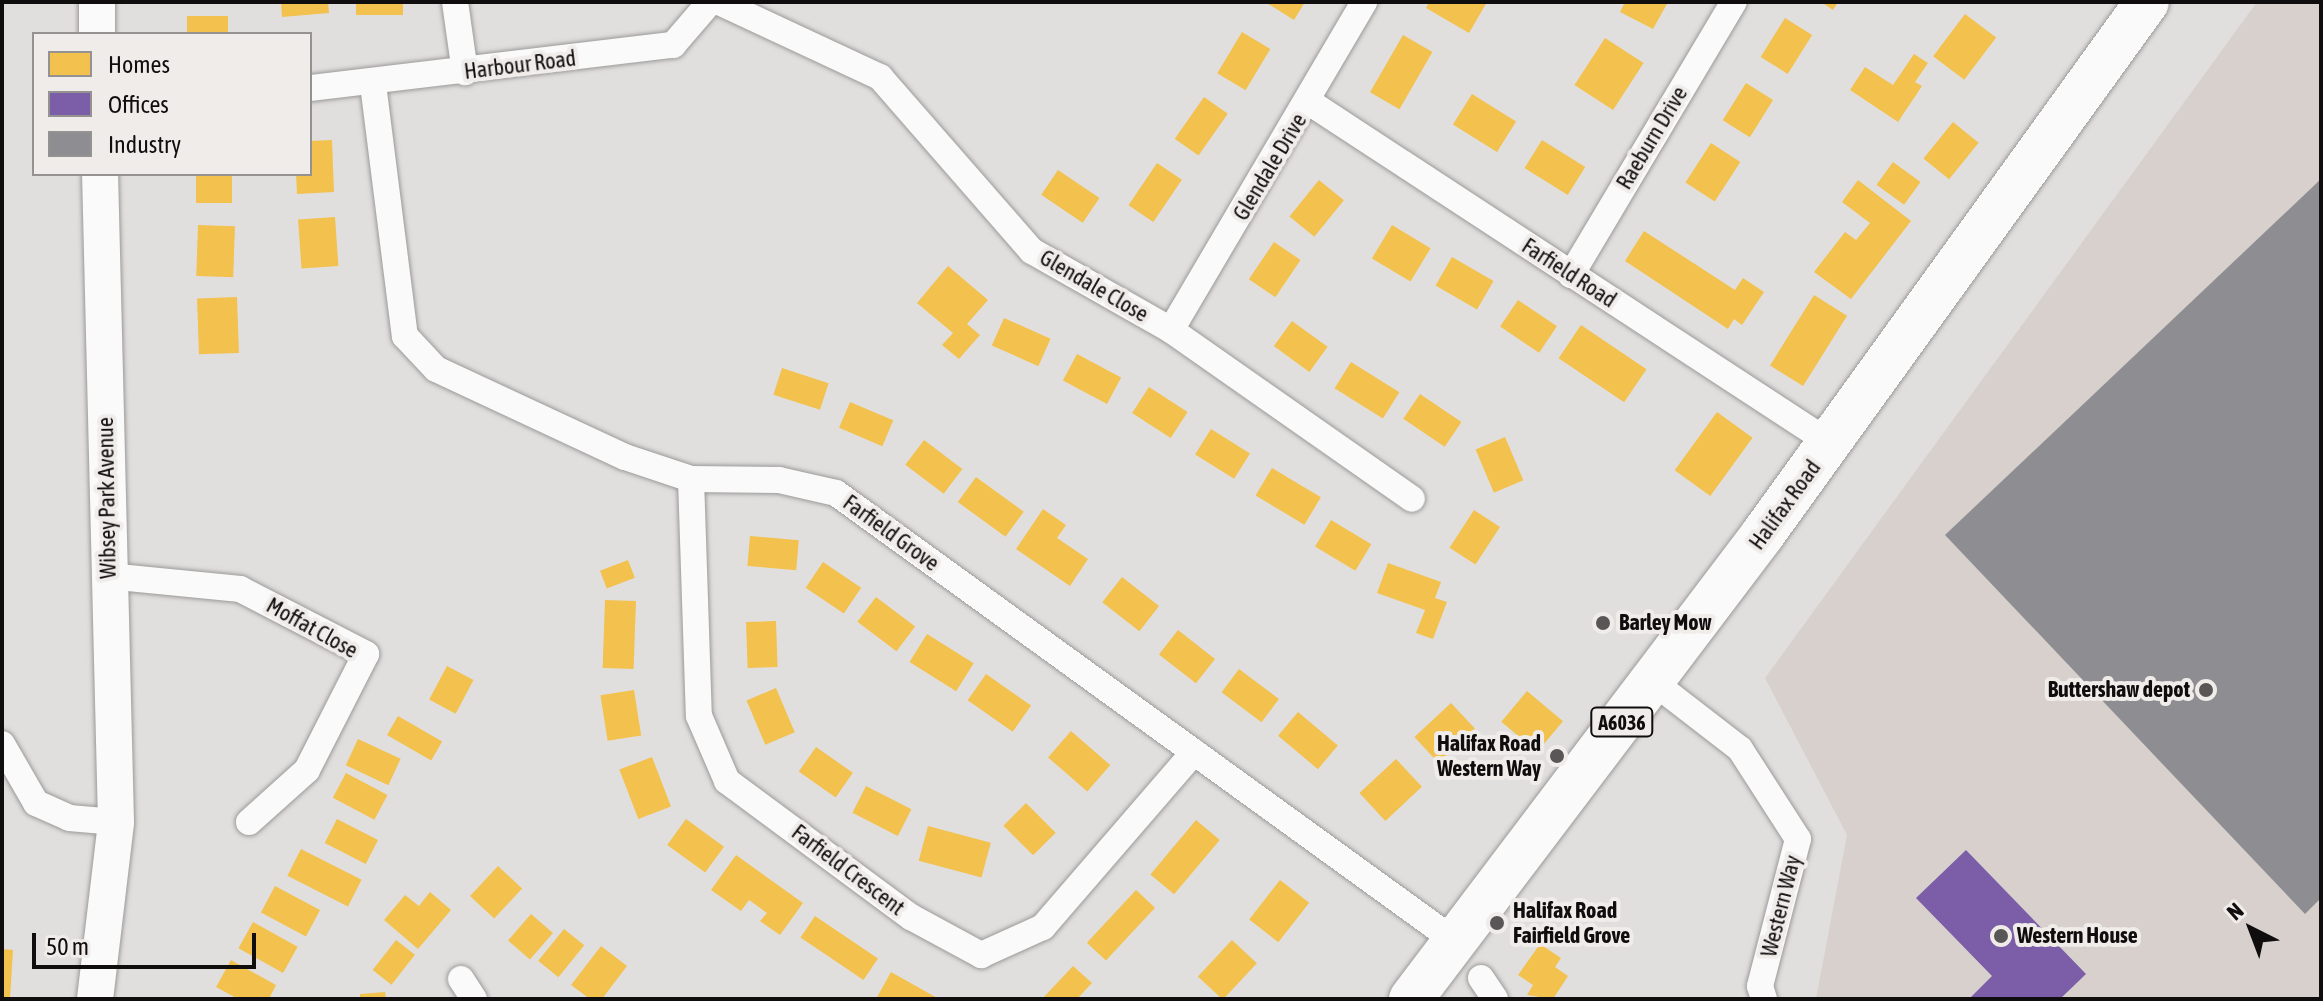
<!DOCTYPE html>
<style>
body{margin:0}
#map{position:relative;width:2323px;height:1001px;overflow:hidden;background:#e1dfde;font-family:"Asap Condensed",sans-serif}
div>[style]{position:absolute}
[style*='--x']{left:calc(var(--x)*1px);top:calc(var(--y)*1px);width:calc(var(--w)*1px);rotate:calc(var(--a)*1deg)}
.built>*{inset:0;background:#d7d0cc}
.homes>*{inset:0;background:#f2c14e;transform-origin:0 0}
.offices>*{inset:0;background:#7b5ea7}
.industry>*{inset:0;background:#8d8d92}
.roads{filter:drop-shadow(0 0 2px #9b9a99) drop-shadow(0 0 2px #9b9a99)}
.street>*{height:26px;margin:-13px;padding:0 13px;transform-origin:13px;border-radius:13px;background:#fafafa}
.secondary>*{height:36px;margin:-18px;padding:0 18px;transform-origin:18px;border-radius:18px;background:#fafafa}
.highway>*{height:44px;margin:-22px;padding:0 22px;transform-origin:22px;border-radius:22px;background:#fafafa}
.dots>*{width:22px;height:22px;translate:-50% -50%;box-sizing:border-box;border:4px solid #efecea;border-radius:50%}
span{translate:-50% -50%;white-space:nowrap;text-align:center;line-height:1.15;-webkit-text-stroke:8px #efecea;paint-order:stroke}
.shield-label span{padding:2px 6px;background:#efecea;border:2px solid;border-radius:6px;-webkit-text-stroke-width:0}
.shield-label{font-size:20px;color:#0f0d0d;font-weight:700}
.street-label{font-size:22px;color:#0f0d0d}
.poi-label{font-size:22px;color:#0f0d0d;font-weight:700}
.left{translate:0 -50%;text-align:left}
.right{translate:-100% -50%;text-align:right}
.frame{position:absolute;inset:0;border:4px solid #0f0d0d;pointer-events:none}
.legend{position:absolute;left:32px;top:32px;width:280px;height:144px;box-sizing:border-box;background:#efecea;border:2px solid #959392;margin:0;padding:10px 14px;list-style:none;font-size:24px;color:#0f0d0d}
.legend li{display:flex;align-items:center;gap:16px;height:40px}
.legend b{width:40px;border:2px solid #959392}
.north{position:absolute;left:2211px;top:889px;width:80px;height:80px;-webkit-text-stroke:6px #efecea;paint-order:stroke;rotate:318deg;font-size:22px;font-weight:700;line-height:32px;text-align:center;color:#0f0d0d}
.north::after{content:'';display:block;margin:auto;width:28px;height:36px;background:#0f0d0d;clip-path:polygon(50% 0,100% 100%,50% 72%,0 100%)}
.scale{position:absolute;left:32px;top:933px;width:224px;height:36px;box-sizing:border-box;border:4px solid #0f0d0d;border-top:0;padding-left:10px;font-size:24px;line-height:28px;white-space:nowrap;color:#0f0d0d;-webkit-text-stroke:6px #efecea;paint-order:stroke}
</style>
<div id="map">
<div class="built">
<i style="clip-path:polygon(2257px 2px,2321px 2px,2321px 999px,1816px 999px,1847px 835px,1765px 678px)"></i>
</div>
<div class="homes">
<i style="clip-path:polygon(281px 2px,328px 2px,329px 13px,282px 17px)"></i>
<i style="left:356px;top:2px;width:47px;height:13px"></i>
<i style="clip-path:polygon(1265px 2px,1305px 2px,1294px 20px)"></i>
<i style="clip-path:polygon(1429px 2px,1487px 2px,1469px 33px,1426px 8px)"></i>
<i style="clip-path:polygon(1625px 2px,1668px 2px,1653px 29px,1620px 12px)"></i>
<i style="clip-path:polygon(1821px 2px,1838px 2px,1833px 10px)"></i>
<i style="left:1965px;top:14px;width:39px;height:53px;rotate:37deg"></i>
<i style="left:187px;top:16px;width:41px;height:18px"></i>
<i style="left:1785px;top:18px;width:32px;height:46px;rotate:32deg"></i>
<i style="left:1242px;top:32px;width:33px;height:48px;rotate:31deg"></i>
<i style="left:1403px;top:35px;width:34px;height:66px;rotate:30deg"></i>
<i style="left:1605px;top:38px;width:46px;height:56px;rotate:33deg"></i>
<i style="clip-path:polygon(1914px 54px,1928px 63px,1915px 82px,1922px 86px,1898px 122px,1850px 90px,1865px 67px,1893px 85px)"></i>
<i style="left:1746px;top:83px;width:32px;height:44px;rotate:32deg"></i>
<i style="left:1472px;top:94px;width:52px;height:36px;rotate:32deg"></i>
<i style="left:1204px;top:97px;width:29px;height:51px;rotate:35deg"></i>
<i style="left:1953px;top:122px;width:33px;height:47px;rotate:39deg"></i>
<i style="clip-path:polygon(332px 140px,334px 192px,297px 194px,296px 174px,310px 174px,310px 141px)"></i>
<i style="left:1542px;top:140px;width:51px;height:33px;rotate:32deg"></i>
<i style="left:1711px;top:143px;width:35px;height:47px;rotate:33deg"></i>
<i style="left:1893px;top:162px;width:34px;height:28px;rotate:36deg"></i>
<i style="left:1157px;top:163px;width:30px;height:51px;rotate:34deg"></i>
<i style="left:1058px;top:170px;width:50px;height:30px;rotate:34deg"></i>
<i style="left:196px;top:174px;width:36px;height:29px"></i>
<i style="left:1319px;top:180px;width:32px;height:47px;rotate:39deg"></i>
<i style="clip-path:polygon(1858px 180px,1911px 221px,1851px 299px,1814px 272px,1845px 232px,1856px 240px,1870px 223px,1842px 202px)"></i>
<i style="left:335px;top:217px;width:49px;height:37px;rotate:86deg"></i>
<i style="left:198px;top:225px;width:37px;height:51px;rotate:2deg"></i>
<i style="left:1392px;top:225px;width:45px;height:39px;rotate:31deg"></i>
<i style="clip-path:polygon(1644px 231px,1735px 290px,1743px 278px,1764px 292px,1742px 325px,1734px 319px,1728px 329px,1625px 261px)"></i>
<i style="left:1274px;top:242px;width:32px;height:45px;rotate:34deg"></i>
<i style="left:1452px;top:257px;width:48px;height:33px;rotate:30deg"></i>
<i style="clip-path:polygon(948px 266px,988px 300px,967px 324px,980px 335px,959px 359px,942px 345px,953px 333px,917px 303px)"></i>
<i style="left:1814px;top:295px;width:39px;height:83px;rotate:32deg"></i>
<i style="left:237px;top:297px;width:56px;height:40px;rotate:88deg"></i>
<i style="left:1518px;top:300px;width:47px;height:32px;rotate:34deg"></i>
<i style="left:1004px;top:318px;width:51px;height:30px;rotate:24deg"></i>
<i style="left:1292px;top:321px;width:44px;height:31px;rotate:36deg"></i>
<i style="left:1581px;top:325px;width:79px;height:40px;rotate:34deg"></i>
<i style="left:1077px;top:354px;width:50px;height:30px;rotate:28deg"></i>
<i style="left:1351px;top:362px;width:57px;height:31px;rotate:32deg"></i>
<i style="left:782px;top:368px;width:49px;height:28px;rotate:18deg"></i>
<i style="left:1149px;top:387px;width:46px;height:31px;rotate:33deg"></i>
<i style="left:1420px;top:394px;width:50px;height:30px;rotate:34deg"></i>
<i style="left:850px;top:402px;width:47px;height:28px;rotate:23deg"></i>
<i style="left:1717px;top:412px;width:44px;height:72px;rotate:36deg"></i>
<i style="left:1211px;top:429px;width:46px;height:30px;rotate:32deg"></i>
<i style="left:1505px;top:437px;width:47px;height:32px;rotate:67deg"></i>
<i style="left:924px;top:440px;width:48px;height:31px;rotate:37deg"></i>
<i style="left:1272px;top:468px;width:57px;height:32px;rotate:31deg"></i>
<i style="left:976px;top:477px;width:59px;height:31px;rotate:36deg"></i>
<i style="clip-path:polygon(1043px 509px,1066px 525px,1057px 538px,1088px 559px,1070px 586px,1016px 549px)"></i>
<i style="left:1474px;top:510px;width:31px;height:45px;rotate:33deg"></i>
<i style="left:1331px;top:520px;width:47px;height:31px;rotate:31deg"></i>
<i style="left:750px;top:536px;width:49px;height:30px;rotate:5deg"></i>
<i style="left:628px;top:560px;width:19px;height:30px;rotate:69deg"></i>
<i style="left:823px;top:562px;width:46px;height:31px;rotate:34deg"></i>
<i style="clip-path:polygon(1388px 563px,1441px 582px,1435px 598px,1447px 602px,1433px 639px,1416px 633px,1425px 610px,1377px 593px)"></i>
<i style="left:1122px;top:577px;width:47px;height:32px;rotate:38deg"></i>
<i style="left:876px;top:597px;width:49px;height:31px;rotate:37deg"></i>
<i style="left:605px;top:600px;width:31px;height:68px;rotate:2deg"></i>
<i style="left:776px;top:621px;width:46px;height:30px;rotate:88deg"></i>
<i style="left:1178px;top:630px;width:47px;height:31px;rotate:38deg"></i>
<i style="left:927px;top:634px;width:55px;height:33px;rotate:32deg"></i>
<i style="left:447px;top:666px;width:30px;height:38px;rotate:28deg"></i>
<i style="left:1239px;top:669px;width:50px;height:29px;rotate:37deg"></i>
<i style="left:986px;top:674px;width:55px;height:32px;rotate:35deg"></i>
<i style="left:776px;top:688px;width:48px;height:32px;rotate:67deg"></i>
<i style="left:634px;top:690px;width:46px;height:34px;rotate:81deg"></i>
<i style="left:1527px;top:691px;width:47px;height:40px;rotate:40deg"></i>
<i style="left:1451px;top:703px;width:35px;height:50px;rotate:47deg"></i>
<i style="left:1298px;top:712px;width:52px;height:31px;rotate:40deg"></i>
<i style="left:398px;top:716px;width:51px;height:22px;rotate:30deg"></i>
<i style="left:1071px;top:731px;width:52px;height:35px;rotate:41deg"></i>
<i style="left:358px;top:739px;width:47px;height:29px;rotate:25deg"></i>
<i style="left:816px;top:747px;width:45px;height:30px;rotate:35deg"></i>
<i style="left:652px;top:757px;width:53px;height:35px;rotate:69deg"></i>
<i style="left:1396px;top:759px;width:38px;height:50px;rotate:47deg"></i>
<i style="left:346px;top:773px;width:47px;height:28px;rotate:28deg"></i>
<i style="left:866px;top:786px;width:51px;height:30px;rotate:27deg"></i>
<i style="left:1026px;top:803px;width:42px;height:32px;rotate:45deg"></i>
<i style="left:337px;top:819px;width:46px;height:27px;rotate:27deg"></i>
<i style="left:686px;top:819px;width:47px;height:32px;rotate:36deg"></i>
<i style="left:1196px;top:820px;width:31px;height:71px;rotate:40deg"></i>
<i style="left:928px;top:826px;width:65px;height:36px;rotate:15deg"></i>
<i style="left:301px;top:849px;width:68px;height:30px;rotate:27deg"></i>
<i style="clip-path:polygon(736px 855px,803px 903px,780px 935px,760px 921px,767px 913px,749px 900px,741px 911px,711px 890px)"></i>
<i style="left:498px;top:866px;width:33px;height:41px;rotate:43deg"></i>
<i style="left:1280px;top:880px;width:37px;height:50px;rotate:38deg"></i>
<i style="left:275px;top:886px;width:51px;height:30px;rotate:28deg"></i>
<i style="left:1136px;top:890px;width:26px;height:72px;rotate:43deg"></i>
<i style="clip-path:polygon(430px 892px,451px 910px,418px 949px,384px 920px,405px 895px,419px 906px)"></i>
<i style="left:531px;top:914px;width:29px;height:35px;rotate:41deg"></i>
<i style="left:815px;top:916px;width:76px;height:26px;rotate:34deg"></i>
<i style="left:253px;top:922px;width:51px;height:30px;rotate:29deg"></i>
<i style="left:564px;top:929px;width:26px;height:41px;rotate:39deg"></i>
<i style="left:396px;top:940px;width:24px;height:38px;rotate:38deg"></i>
<i style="left:1232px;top:940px;width:34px;height:50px;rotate:43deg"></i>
<i style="clip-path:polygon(1540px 944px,1561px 958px,1555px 967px,1568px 976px,1553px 999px,1527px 995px,1533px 985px,1518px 975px)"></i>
<i style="clip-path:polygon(601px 946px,627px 966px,602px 999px,590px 999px,571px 985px)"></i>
<i style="clip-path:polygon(2px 949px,13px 950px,10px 999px,2px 999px)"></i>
<i style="clip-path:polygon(231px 960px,276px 985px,269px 999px,238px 999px,216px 987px)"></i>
<i style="clip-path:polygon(1073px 966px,1092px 983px,1077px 999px,1042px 999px)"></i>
<i style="clip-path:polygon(891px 972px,939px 999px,876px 999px)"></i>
<i style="clip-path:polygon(385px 992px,386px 999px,360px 999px,360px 994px)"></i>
</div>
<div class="offices">
<i style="clip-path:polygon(1966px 850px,2086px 974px,2060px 999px,1969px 999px,1992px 976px,1916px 898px)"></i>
</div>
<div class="industry">
<i style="clip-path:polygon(2321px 179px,2321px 898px,2305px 914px,1945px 535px)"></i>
</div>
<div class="roads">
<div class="street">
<i style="--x:455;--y:2;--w:71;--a:81.9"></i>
<i style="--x:719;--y:2;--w:178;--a:25"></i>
<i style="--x:880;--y:77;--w:231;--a:48.9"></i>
<i style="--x:1032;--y:251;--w:160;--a:29.6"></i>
<i style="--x:1171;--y:330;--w:294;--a:35"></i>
<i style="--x:373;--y:84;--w:254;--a:82.8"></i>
<i style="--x:405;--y:336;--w:45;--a:46.8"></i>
<i style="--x:436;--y:369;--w:208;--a:25"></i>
<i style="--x:625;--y:457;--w:70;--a:18.4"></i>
<i style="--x:691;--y:479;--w:88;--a:0.7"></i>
<i style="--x:779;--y:480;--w:58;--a:12.8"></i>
<i style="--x:836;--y:493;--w:764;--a:35.9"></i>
<i style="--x:310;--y:88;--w:366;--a:-6.8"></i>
<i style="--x:673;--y:45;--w:57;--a:-49.3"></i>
<i style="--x:1309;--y:102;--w:623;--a:33.21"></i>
<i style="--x:1571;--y:275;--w:318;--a:-59.2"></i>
<i style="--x:1171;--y:330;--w:381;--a:-59.5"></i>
<i style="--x:691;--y:479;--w:237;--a:88.1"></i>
<i style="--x:699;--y:716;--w:71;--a:66.7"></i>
<i style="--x:727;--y:781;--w:229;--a:36.5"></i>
<i style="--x:911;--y:917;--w:80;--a:28.5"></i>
<i style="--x:981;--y:955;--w:68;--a:-24.3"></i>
<i style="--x:1043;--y:927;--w:231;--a:-49.2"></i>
<i style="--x:108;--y:576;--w:133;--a:5.6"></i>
<i style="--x:240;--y:589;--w:142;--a:27.3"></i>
<i style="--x:366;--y:654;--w:130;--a:117"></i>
<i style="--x:307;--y:770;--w:78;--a:138.1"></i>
<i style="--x:1652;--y:681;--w:111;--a:37.7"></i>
<i style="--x:1740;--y:749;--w:107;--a:57.2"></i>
<i style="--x:1798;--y:839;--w:152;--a:104.5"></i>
<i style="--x:1760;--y:986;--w:14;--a:73"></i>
<i style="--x:2;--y:744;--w:68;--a:60"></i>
<i style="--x:36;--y:803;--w:36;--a:24"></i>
<i style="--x:69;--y:818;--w:47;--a:4.9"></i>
<i style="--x:1481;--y:978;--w:25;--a:56"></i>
<i style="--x:461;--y:979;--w:24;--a:57"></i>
</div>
<div class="secondary">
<i style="--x:97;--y:2;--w:32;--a:90"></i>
<i style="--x:95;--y:999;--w:178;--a:-83.2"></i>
<i style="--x:116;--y:822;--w:648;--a:-91.41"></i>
</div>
<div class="highway">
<i style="--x:1411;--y:999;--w:583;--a:-52.87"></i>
<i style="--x:1763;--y:534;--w:656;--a:-54.18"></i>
</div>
</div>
<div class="dots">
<i style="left:1603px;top:623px;background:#585656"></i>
<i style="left:2206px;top:690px;background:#585656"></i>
<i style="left:1557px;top:756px;background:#585656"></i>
<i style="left:1497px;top:923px;background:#585656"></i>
<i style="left:2001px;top:936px;background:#585656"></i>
</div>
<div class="shield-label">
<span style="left:1622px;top:722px">A6036</span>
</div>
<div class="street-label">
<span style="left:520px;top:65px;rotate:-7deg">Harbour Road</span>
<span style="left:1652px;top:138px;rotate:-59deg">Raeburn Drive</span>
<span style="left:1270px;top:167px;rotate:-59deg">Glendale Drive</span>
<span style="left:1569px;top:273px;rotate:33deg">Farfield Road</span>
<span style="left:1094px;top:286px;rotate:30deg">Glendale Close</span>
<span style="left:107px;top:498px;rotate:-91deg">Wibsey Park Avenue</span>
<span style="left:1785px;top:505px;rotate:-54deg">Halifax Road</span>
<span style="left:891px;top:533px;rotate:36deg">Farfield Grove</span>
<span style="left:312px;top:628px;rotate:29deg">Moffat Close</span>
<span style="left:848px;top:870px;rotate:37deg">Farfield Crescent</span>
<span style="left:1781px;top:906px;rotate:-76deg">Western Way</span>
</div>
<div class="poi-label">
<span class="left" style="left:1619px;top:623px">Barley Mow</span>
<span class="right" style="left:2190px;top:690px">Buttershaw depot</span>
<span class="right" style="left:1541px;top:756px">Halifax Road<br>Western Way</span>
<span class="left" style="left:1513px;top:923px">Halifax Road<br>Fairfield Grove</span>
<span class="left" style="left:2017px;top:936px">Western House</span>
</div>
<div class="frame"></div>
<ul class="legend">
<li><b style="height:22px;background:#f2c14e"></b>Homes</li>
<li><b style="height:22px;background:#7b5ea7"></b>Offices</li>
<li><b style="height:22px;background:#8d8d92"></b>Industry</li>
</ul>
<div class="north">N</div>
<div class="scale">50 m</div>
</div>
